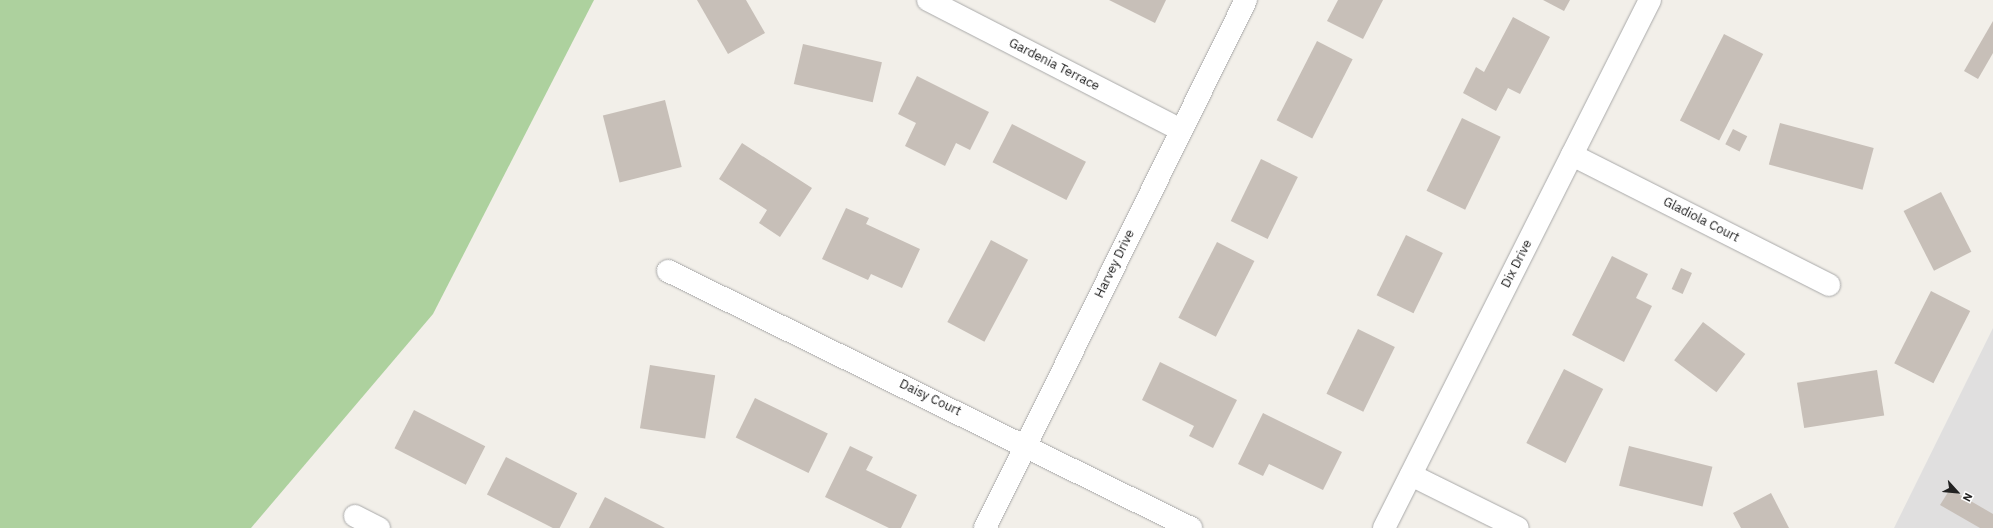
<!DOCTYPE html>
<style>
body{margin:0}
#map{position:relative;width:1993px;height:528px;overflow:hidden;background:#f2efe9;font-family:"IBM Plex Sans",sans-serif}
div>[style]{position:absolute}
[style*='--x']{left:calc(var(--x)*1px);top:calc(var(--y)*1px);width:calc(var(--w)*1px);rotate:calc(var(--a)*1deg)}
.residential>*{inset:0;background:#e0dfdf}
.forest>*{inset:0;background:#add19e}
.building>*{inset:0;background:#c7bfb8;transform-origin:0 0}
.roads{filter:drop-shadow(0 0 1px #a9a9a9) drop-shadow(0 0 1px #a9a9a9)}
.minor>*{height:22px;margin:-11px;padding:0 11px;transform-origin:11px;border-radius:11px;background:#fff}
span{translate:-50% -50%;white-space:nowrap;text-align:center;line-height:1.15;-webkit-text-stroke:3px #fff;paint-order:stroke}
.street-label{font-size:13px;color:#222}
.north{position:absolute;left:1937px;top:472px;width:40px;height:40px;-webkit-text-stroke:3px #fff;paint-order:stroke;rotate:117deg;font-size:11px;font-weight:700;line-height:16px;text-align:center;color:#222}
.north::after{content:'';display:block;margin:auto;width:14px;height:18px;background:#222;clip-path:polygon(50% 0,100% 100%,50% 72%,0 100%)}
</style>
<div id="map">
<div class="residential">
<i style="clip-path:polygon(1993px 328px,1993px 528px,1894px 528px)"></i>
</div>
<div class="forest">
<i style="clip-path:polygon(0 0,594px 0,433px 314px,251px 528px,0 528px)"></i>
</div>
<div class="building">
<i style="clip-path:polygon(697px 0,746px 0,765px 33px,728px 54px)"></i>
<i style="clip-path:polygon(1109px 0,1166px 0,1155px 23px)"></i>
<i style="clip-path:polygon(1338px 0,1383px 0,1363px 39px,1327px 21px)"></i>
<i style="clip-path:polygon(1543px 0,1570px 0,1564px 11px)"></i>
<i style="clip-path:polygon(1513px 17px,1550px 37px,1520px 94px,1508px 88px,1496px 111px,1463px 93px,1476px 67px,1484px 72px)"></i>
<i style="clip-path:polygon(1993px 21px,1993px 53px,1978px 79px,1964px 71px)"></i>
<i style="left:1724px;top:34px;width:44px;height:97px;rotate:27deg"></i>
<i style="left:1317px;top:41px;width:40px;height:89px;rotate:27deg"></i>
<i style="left:803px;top:44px;width:81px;height:41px;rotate:13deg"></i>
<i style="clip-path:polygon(917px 76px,989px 112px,970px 150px,956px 143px,945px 166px,905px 146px,916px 123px,898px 114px)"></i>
<i style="left:665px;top:100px;width:69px;height:64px;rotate:76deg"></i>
<i style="left:1462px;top:118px;width:43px;height:81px;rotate:26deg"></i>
<i style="left:1780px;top:123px;width:97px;height:43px;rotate:15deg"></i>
<i style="left:1012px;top:124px;width:83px;height:43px;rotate:27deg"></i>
<i style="left:1733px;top:129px;width:16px;height:17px;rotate:27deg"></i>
<i style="clip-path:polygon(742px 143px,812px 188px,780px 237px,759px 223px,767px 210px,719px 179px)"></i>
<i style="left:1261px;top:159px;width:41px;height:69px;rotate:26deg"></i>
<i style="left:1941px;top:192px;width:67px;height:42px;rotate:63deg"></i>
<i style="clip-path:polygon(846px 208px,869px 218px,866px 224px,920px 249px,902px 288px,871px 274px,868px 280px,822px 259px)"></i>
<i style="left:1406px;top:235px;width:41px;height:67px;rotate:26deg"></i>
<i style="left:991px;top:240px;width:42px;height:93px;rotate:28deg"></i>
<i style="left:1217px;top:242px;width:42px;height:85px;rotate:27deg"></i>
<i style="clip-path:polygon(1612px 256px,1648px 274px,1636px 298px,1652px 306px,1624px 362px,1572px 335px)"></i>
<i style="left:1681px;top:268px;width:12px;height:23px;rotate:24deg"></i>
<i style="left:1931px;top:291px;width:44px;height:81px;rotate:27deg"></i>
<i style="left:1703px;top:322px;width:53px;height:48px;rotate:37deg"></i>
<i style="left:1358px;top:329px;width:41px;height:72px;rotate:26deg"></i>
<i style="clip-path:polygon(1160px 362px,1237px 400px,1213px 448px,1189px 436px,1194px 426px,1142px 400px)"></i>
<i style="left:650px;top:365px;width:66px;height:64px;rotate:9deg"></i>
<i style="left:1564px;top:369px;width:44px;height:83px;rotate:27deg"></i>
<i style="left:1877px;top:370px;width:46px;height:81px;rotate:81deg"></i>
<i style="left:755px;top:398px;width:81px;height:44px;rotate:26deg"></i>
<i style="left:414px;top:410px;width:80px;height:43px;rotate:27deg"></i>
<i style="clip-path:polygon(1263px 413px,1342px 452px,1323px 490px,1269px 464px,1263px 476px,1238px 464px)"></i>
<i style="clip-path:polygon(850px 446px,873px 457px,866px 470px,917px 495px,901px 528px,889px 528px,825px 497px)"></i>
<i style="left:1629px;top:446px;width:86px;height:41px;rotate:14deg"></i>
<i style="left:506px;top:457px;width:80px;height:42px;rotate:27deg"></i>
<i style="clip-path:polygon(1950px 489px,1993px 514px,1993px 528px,1980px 528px,1940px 505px)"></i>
<i style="clip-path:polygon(1771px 493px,1789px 528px,1741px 528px,1733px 513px)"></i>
<i style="clip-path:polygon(605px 497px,665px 528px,589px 528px)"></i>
</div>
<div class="roads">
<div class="minor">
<i style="--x:928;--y:0;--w:284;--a:27.2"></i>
<i style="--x:1572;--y:155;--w:288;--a:26.8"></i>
<i style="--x:668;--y:271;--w:583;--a:26.17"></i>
<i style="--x:1411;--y:475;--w:119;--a:26.4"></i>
<i style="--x:355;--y:516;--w:27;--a:27"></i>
<i style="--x:985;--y:528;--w:589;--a:-63.7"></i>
<i style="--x:1384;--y:528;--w:591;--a:-63.26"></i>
</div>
</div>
<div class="street-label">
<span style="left:1054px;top:65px;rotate:27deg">Gardenia Terrace</span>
<span style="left:1701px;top:220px;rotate:27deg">Gladiola Court</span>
<span style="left:1115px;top:264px;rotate:-64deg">Harvey Drive</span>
<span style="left:1517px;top:264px;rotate:-63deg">Dix Drive</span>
<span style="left:930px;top:398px;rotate:26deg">Daisy Court</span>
</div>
<div class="north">N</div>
</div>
